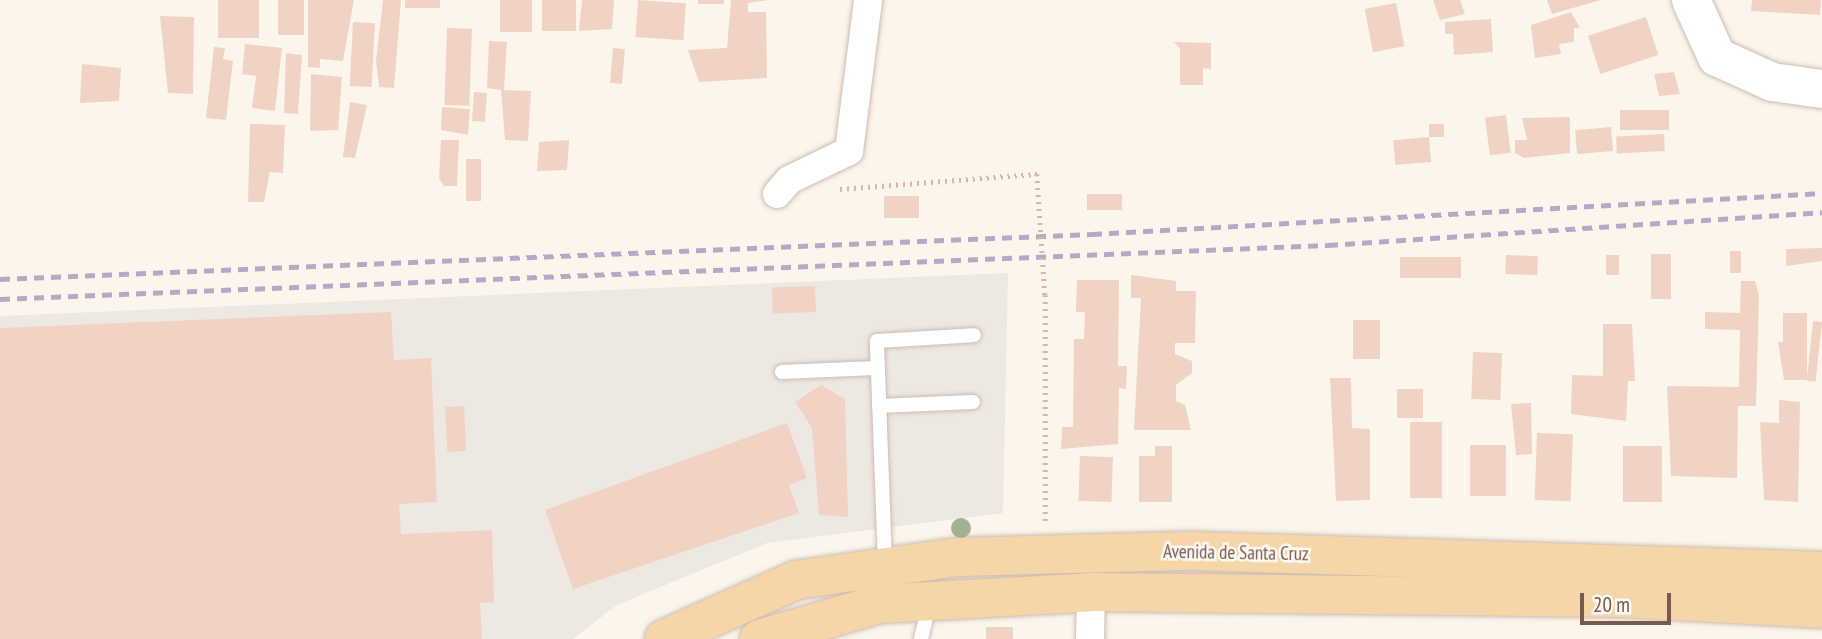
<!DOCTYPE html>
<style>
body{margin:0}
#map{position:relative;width:1822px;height:639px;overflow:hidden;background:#fcf5eb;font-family:"PT Sans Narrow",sans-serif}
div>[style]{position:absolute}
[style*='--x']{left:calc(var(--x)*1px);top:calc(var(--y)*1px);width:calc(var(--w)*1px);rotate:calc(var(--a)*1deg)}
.industrial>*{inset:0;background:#eee8e3}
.building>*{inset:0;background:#f0d3c4;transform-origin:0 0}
.path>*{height:4.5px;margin-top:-2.25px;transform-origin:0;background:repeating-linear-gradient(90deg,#d5b7a7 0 2px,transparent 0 7px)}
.roads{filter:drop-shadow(0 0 2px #cebcb1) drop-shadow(0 0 2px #cebcb1)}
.lane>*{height:14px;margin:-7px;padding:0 7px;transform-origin:7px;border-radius:7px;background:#fff}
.street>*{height:28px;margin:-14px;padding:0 14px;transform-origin:14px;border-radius:14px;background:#fff}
.secondary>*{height:38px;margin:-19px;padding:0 19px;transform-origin:19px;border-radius:19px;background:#fff}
.primary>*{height:38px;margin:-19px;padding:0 19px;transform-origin:19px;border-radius:19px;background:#f6d5a8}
.rail>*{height:5px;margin-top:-2.5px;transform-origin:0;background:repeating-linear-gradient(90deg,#b7a9c6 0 10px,transparent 0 17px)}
.path-bridge>*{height:4.5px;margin-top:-2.25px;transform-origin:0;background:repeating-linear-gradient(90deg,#d5b7a7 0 2px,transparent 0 7px)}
.trees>*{width:20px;height:20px;margin:-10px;border-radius:50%;background:#a2b291}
span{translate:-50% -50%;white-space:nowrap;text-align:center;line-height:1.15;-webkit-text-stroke:5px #fef9f2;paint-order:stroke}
.street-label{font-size:19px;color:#765b4f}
.scale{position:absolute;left:1580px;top:593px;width:91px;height:32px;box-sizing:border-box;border:4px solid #765b4f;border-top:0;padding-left:9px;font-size:21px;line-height:24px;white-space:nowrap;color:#765b4f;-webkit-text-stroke:5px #fef9f2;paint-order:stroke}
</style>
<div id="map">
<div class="industrial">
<i style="clip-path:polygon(1008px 273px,1003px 513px,767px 543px,617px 605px,573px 639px,0 639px,0 316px)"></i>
</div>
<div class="building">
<i style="left:218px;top:0;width:41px;height:38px"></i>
<i style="left:278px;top:0;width:26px;height:35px"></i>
<i style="clip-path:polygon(308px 0,354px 0,343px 61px,320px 59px,320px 68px,308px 67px)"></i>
<i style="clip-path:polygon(383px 0,401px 0,394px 88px,379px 87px,376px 61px)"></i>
<i style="left:405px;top:0;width:35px;height:8px"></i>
<i style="left:500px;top:0;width:32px;height:32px"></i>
<i style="left:542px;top:0;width:34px;height:31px"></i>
<i style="clip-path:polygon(582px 0,614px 0,612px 29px,579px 31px)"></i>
<i style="left:638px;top:0;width:48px;height:37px;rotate:4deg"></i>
<i style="left:698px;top:0;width:26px;height:4px"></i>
<i style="clip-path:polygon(731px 0,768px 0,748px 3px,748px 12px,766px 12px,767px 78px,699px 82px,688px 50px,727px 48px)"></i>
<i style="clip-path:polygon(1433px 0,1460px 0,1465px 14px,1440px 20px)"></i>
<i style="clip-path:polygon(1547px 0,1601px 0,1552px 14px)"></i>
<i style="clip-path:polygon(1752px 0,1821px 0,1820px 15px,1751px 11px)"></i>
<i style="left:1396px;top:3px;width:44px;height:32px;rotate:79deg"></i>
<i style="clip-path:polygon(1571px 12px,1580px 28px,1574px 28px,1574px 42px,1559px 44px,1561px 54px,1535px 58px,1531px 25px)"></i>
<i style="clip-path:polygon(160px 16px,194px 17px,193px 94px,168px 93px)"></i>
<i style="left:1646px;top:17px;width:40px;height:61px;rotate:72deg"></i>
<i style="clip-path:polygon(1491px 19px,1493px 52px,1454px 55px,1453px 34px,1445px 34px,1445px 22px)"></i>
<i style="left:353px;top:22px;width:22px;height:64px;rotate:3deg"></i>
<i style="left:447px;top:28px;width:25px;height:77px;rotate:2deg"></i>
<i style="clip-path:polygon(489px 41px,507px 42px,504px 90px,531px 91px,528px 141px,505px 140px,501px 90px,487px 88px)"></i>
<i style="clip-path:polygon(1174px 42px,1211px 43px,1211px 69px,1203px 68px,1203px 85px,1180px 85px,1180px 49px)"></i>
<i style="clip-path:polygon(245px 44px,282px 48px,275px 111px,252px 108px,256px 76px,242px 74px)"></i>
<i style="clip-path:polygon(214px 47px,225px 48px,223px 59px,233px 61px,226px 120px,206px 118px)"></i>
<i style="left:613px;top:48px;width:12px;height:35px;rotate:5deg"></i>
<i style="clip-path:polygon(286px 53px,302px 55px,298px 114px,284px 113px)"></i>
<i style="clip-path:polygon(82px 64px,121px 68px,119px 101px,80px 103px)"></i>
<i style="clip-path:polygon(1674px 72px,1680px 94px,1659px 96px,1654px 74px)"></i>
<i style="clip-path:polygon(311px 74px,342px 77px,338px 130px,310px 131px)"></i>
<i style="left:474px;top:92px;width:13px;height:29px;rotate:4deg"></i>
<i style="clip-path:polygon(350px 102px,367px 105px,355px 158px,343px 157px)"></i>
<i style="clip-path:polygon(442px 107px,470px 109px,468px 135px,441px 130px)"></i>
<i style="left:1669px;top:110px;width:20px;height:49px;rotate:90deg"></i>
<i style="left:1506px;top:115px;width:38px;height:21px;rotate:83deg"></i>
<i style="clip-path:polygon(1570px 117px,1570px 153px,1524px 158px,1515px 153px,1515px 140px,1527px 140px,1522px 118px)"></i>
<i style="clip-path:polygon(250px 124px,285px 125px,283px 173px,270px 172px,264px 202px,248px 202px)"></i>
<i style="left:1429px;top:124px;width:15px;height:13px"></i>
<i style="left:1611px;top:127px;width:24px;height:36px;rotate:85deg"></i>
<i style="left:1664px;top:134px;width:17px;height:48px;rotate:87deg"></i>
<i style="left:1429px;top:137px;width:25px;height:36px;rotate:85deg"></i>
<i style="clip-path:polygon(441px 140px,459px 140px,457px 186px,444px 186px,439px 178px)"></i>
<i style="clip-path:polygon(569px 140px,567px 170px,537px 171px,539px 142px)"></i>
<i style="left:466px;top:159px;width:15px;height:42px"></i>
<i style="left:1122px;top:194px;width:16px;height:35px;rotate:90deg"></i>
<i style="left:919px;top:196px;width:22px;height:35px;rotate:90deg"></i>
<i style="clip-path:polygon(1822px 248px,1822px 261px,1786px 266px,1786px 249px)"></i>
<i style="left:1730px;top:251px;width:11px;height:22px"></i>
<i style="left:1651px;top:254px;width:20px;height:45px"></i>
<i style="left:1506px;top:255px;width:32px;height:19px;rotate:2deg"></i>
<i style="left:1606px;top:255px;width:13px;height:20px"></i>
<i style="left:1400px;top:257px;width:61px;height:21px"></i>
<i style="clip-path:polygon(1131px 275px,1176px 281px,1176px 291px,1196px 291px,1195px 343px,1175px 343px,1175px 354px,1192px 361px,1192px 373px,1176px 385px,1176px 401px,1185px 405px,1191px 430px,1134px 430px,1141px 298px,1131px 298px)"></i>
<i style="clip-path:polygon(1077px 280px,1119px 280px,1118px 366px,1127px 366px,1126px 389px,1119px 388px,1118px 444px,1061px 449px,1062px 427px,1073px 427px,1074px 339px,1084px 339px,1085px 312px,1076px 312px)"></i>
<i style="clip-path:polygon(1741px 281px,1755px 281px,1759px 295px,1756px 406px,1738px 406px,1737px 478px,1671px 476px,1667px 386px,1739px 387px,1740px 330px,1705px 329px,1705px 312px,1740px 313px)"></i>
<i style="left:815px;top:286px;width:26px;height:43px;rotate:88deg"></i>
<i style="clip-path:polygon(391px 312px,394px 360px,431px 358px,437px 502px,399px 504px,401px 534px,492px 530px,494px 602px,480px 603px,482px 639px,0 639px,0 328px)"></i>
<i style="clip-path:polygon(1783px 313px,1807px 313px,1807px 380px,1784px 380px,1778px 342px,1783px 342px)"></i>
<i style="left:1353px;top:320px;width:27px;height:39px"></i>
<i style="left:1813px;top:321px;width:9px;height:60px;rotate:6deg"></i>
<i style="clip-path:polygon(1603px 324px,1632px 324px,1635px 381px,1628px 381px,1626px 421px,1571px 414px,1572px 375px,1603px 376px)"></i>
<i style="left:1473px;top:352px;width:29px;height:47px;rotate:2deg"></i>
<i style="clip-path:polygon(1330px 378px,1351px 378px,1352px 428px,1370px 429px,1370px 500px,1336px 501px)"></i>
<i style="clip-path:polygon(821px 385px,845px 399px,848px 517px,819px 515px,812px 428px,795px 402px)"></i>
<i style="left:1397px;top:389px;width:26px;height:29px"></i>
<i style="clip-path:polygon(1779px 400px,1800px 402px,1798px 502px,1764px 500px,1760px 422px,1779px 423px)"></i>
<i style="clip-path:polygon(1531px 403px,1532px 454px,1516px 455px,1511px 404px)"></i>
<i style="left:464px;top:406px;width:45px;height:19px;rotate:87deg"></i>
<i style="left:1410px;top:422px;width:32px;height:76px"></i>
<i style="clip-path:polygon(787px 423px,807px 478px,789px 485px,799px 513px,573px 589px,545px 510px)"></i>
<i style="left:1537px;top:433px;width:36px;height:67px;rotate:2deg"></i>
<i style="left:1506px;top:445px;width:51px;height:36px;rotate:90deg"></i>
<i style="clip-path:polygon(1155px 446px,1172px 446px,1172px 502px,1139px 502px,1139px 456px,1155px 456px)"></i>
<i style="left:1623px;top:446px;width:39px;height:56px"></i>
<i style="left:1080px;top:456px;width:33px;height:45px;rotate:2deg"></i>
<i style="left:986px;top:627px;width:27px;height:12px"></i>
</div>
<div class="path">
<i style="--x:840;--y:189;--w:198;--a:-4.4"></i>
<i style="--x:1045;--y:521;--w:226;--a:-90"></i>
</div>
<div class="roads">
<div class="lane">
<i style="--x:782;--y:372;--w:94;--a:-2.4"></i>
<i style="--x:879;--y:406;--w:94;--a:-2.4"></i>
<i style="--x:885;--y:563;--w:222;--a:-92.1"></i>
<i style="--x:877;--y:341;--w:97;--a:-3.5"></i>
<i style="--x:921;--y:639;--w:36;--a:-77"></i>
</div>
<div class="street">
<i style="--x:777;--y:194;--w:18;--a:-49"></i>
<i style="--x:789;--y:180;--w:67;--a:-25.8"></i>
<i style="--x:849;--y:151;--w:152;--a:-82.8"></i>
<i style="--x:1090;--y:639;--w:47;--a:-88.8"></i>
</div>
<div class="secondary">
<i style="--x:1691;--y:0;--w:63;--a:65.5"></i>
<i style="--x:1717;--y:57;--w:60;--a:24.4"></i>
<i style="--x:1772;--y:82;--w:50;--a:8"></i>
</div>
<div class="primary">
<i style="--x:664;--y:639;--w:145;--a:-24.1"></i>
<i style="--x:796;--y:580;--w:163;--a:-8.1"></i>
<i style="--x:957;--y:557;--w:237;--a:-1.5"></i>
<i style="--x:1194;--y:551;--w:628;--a:1.82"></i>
<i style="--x:759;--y:639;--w:125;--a:-16.3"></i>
<i style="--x:879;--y:604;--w:212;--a:-3.2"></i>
<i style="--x:1091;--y:592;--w:530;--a:0.65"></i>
<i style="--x:1621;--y:598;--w:201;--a:3.1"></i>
</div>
</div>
<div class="rail">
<i style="--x:0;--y:279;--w:1093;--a:-2.36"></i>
<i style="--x:1092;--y:234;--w:731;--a:-3.21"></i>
<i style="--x:0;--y:299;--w:1329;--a:-2.33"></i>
<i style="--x:1328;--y:245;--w:495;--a:-3.8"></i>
</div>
<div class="path-bridge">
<i style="--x:1037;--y:174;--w:121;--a:86.2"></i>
</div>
<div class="trees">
<i style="left:961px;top:528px"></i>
</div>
<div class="street-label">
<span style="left:1236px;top:553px;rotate:1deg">Avenida de Santa Cruz</span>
</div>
<div class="scale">20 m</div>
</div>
